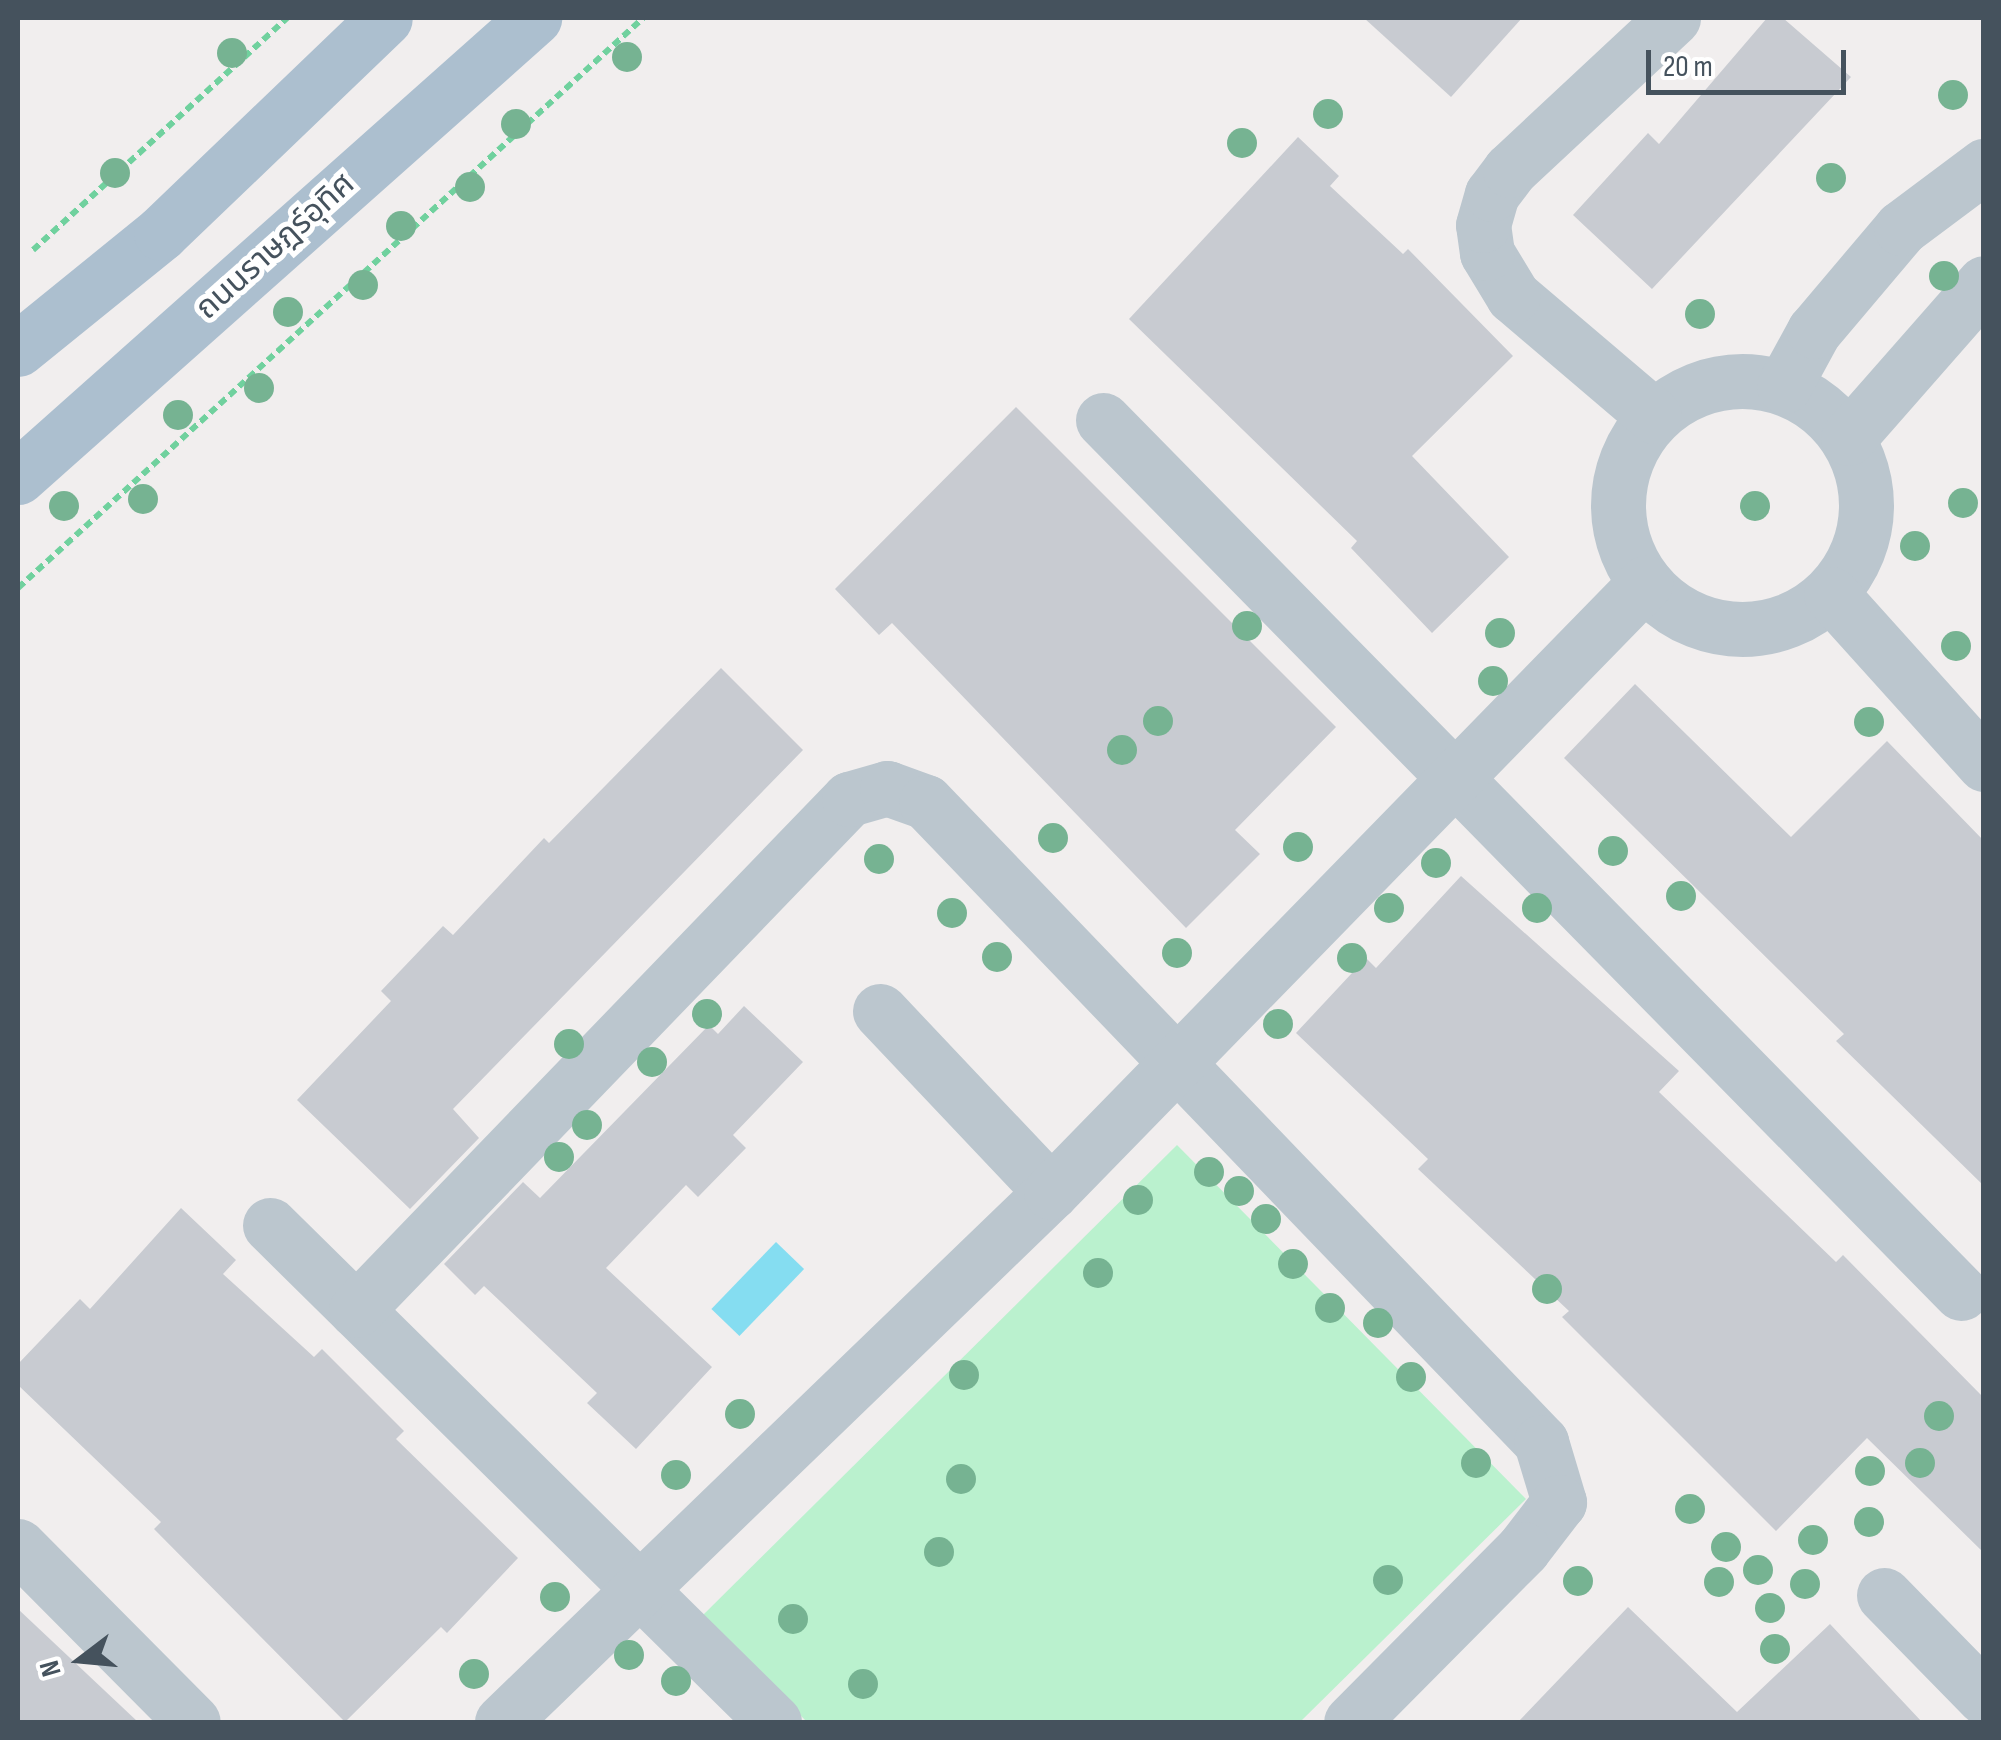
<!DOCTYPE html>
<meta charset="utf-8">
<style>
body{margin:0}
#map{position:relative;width:2001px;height:1740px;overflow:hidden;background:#f1eeee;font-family:"Sofia Sans Condensed","Noto Sans Thai",sans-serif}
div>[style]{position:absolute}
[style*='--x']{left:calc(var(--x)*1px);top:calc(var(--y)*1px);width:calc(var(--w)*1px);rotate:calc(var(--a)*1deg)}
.green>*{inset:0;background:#baf1ce}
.water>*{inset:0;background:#85ddf1;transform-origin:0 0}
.building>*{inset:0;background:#c8cbd1}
.path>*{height:6px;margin-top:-3px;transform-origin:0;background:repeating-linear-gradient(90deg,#70d19e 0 8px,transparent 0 13px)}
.minor>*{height:55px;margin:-27.5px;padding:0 27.5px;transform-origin:27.5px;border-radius:27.5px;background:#bbc6ce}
.minor>.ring{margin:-27.5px;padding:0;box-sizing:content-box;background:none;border:55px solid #bbc6ce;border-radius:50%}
.major>*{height:55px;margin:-27.5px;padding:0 27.5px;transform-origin:27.5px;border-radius:27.5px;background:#acbfcf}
.trees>*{width:30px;height:30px;margin:-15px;border-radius:50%;background:#76b392}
span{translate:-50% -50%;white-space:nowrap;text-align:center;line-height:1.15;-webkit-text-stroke:10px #fff;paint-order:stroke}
.street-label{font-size:32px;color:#45525d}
.frame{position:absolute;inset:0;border:20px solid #45525d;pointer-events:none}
.north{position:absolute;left:30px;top:1610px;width:100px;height:100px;-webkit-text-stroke:8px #fff;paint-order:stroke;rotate:254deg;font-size:28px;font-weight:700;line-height:40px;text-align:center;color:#45525d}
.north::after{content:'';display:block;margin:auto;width:35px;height:45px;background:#45525d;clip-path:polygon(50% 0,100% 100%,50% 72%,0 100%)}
.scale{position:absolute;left:1646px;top:50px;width:200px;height:45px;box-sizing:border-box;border:5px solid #45525d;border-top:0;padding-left:12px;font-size:30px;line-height:35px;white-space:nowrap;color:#45525d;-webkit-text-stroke:8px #fff;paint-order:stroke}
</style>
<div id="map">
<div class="green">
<i style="clip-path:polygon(1177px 1145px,1526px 1499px,1300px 1722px,807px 1722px,702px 1616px)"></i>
</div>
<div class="water">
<i style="left:776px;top:1242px;width:39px;height:93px;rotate:44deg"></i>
</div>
<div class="building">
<i style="clip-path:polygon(1364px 18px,1522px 18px,1451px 97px)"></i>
<i style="clip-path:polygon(1767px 18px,1783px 18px,1851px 77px,1652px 289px,1573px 215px,1648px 133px,1659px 144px)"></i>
<i style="clip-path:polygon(1298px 137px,1339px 176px,1330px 186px,1403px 254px,1408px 249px,1513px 356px,1412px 456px,1509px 557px,1432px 633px,1351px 548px,1357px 541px,1129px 319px)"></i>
<i style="clip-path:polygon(1016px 407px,1336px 727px,1235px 830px,1260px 854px,1186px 928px,892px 623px,879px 635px,835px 589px)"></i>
<i style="clip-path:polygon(721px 668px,803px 750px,453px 1109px,479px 1138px,410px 1209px,297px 1100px,391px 1001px,381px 991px,443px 926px,453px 935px,544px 838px,549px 843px)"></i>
<i style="clip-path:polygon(1635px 684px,1791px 837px,1887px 741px,1984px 841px,1984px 1186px,1836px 1041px,1844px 1034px,1564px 758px)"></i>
<i style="clip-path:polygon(1461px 876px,1679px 1071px,1659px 1092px,1836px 1262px,1843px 1255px,1984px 1398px,1984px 1553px,1867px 1438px,1776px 1531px,1562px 1317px,1569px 1311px,1418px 1169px,1428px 1159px,1296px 1033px,1366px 958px,1376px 968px)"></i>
<i style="clip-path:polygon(744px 1006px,803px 1062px,733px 1135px,746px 1148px,698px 1197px,686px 1185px,606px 1268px,712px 1367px,636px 1449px,587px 1403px,597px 1393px,484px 1286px,475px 1295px,444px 1264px,523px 1182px,540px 1198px,709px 1025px,718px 1034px)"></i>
<i style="clip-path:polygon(181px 1208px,236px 1260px,223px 1274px,314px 1357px,322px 1349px,404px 1431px,396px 1439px,518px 1558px,447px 1633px,441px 1627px,345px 1722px,154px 1529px,161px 1522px,18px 1385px,18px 1364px,80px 1299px,90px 1309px)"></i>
<i style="clip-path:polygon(1628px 1607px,1737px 1712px,1830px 1624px,1922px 1722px,1518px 1722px)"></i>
<i style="clip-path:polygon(18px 1609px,138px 1722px,18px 1722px)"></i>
</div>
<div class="path">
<i style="--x:33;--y:250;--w:344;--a:-42.4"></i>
<i style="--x:18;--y:588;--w:846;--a:-42.36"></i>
</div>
<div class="minor">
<i class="ring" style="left:1618px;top:381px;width:193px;height:193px"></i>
<i style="--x:1784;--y:386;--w:63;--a:-61.4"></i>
<i style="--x:1814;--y:331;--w:135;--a:-49.8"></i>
<i style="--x:1901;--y:228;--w:104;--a:-36.8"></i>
<i style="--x:1654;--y:416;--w:185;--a:-139.6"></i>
<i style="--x:1513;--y:296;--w:50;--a:-121.2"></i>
<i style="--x:1487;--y:253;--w:28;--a:-98"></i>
<i style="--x:1483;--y:225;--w:32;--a:-74"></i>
<i style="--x:1492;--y:194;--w:30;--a:-53"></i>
<i style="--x:1510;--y:170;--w:223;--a:-43"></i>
<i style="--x:1103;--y:420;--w:1224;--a:45.5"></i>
<i style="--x:1848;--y:438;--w:206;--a:-48.7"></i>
<i style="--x:1831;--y:594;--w:229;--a:48"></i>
<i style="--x:880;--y:1011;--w:249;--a:46.6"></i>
<i style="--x:270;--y:1225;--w:708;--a:44.6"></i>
<i style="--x:356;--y:1310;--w:710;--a:-46.03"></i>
<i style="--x:849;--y:799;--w:40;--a:-16"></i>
<i style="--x:887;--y:788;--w:41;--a:19.7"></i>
<i style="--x:926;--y:802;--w:888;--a:46.14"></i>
<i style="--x:1541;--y:1442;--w:63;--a:73.3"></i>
<i style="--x:1559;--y:1502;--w:59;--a:127.5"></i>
<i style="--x:1523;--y:1549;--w:244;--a:134.8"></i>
<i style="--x:18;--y:1546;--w:248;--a:45.2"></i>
<i style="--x:1884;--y:1595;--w:143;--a:45.6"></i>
<i style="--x:502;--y:1722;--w:763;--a:-43.99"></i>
<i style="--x:1051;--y:1192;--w:851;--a:-45.71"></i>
</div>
<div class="major">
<i style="--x:18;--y:349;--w:184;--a:-39"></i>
<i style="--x:161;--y:233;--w:310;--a:-43.8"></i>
<i style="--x:18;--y:477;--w:691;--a:-41.65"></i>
</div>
<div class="trees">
<i style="left:232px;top:53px"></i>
<i style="left:627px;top:57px"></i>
<i style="left:1953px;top:95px"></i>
<i style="left:1328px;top:114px"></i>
<i style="left:516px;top:124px"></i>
<i style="left:1242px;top:143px"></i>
<i style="left:115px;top:173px"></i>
<i style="left:1831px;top:178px"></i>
<i style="left:470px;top:187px"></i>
<i style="left:401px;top:226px"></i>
<i style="left:1944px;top:276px"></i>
<i style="left:363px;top:285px"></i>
<i style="left:288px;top:312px"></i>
<i style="left:1700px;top:314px"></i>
<i style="left:259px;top:388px"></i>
<i style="left:178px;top:415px"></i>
<i style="left:143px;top:499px"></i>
<i style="left:1963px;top:503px"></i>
<i style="left:64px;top:506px"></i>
<i style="left:1755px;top:506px"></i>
<i style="left:1915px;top:546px"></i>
<i style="left:1247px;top:626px"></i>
<i style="left:1500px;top:633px"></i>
<i style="left:1956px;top:646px"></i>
<i style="left:1493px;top:681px"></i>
<i style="left:1158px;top:721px"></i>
<i style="left:1869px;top:722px"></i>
<i style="left:1122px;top:750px"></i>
<i style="left:1053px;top:838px"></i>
<i style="left:1298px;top:847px"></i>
<i style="left:1613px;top:851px"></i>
<i style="left:879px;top:859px"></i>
<i style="left:1436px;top:863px"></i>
<i style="left:1681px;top:896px"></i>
<i style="left:1389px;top:908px"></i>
<i style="left:1537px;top:908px"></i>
<i style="left:952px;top:913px"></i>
<i style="left:1177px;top:953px"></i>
<i style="left:997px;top:957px"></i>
<i style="left:1352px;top:958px"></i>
<i style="left:707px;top:1014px"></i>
<i style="left:1278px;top:1024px"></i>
<i style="left:569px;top:1044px"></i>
<i style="left:652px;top:1062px"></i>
<i style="left:587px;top:1125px"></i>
<i style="left:559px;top:1157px"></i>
<i style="left:1209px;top:1172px"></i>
<i style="left:1239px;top:1191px"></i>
<i style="left:1138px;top:1200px"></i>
<i style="left:1266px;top:1219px"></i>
<i style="left:1293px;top:1264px"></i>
<i style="left:1098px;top:1273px"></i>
<i style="left:1547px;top:1289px"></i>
<i style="left:1330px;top:1308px"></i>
<i style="left:1378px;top:1323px"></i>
<i style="left:964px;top:1375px"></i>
<i style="left:1411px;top:1377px"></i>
<i style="left:740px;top:1414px"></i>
<i style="left:1939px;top:1416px"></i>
<i style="left:1476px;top:1463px"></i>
<i style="left:1920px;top:1463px"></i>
<i style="left:1870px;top:1471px"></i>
<i style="left:676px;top:1475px"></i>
<i style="left:961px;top:1479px"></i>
<i style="left:1690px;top:1509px"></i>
<i style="left:1869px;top:1522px"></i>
<i style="left:1813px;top:1540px"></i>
<i style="left:1726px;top:1547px"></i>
<i style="left:939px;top:1552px"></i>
<i style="left:1758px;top:1570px"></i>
<i style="left:1388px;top:1580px"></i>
<i style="left:1578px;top:1581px"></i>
<i style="left:1719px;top:1582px"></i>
<i style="left:1805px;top:1584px"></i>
<i style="left:555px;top:1597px"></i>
<i style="left:1770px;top:1608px"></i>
<i style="left:793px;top:1619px"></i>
<i style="left:1775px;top:1649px"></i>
<i style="left:629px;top:1655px"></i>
<i style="left:474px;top:1674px"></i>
<i style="left:676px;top:1681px"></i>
<i style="left:863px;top:1684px"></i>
</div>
<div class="street-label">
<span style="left:276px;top:247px;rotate:-42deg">ถนนราษฎร์อุทิศ</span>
</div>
<div class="frame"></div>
<div class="north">N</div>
<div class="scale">20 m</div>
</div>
